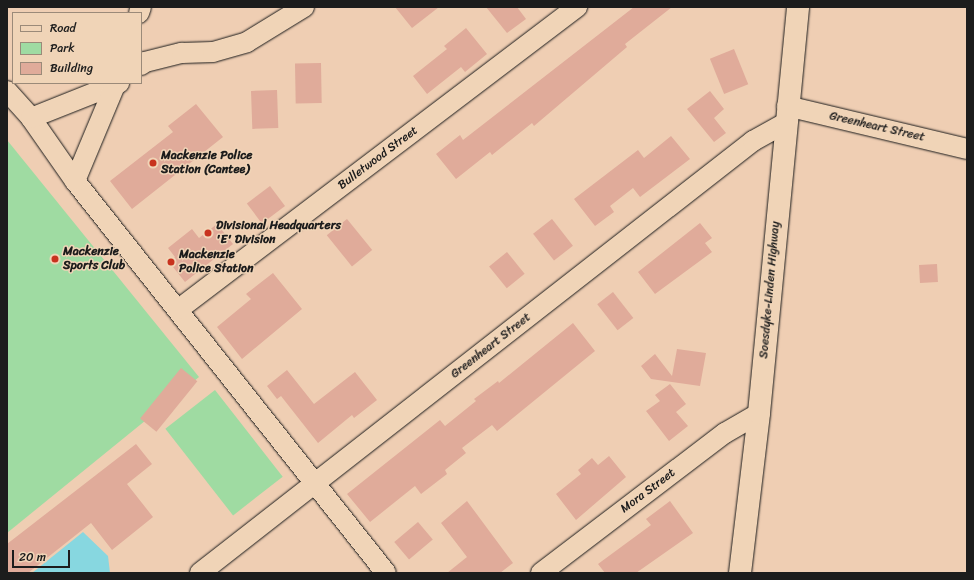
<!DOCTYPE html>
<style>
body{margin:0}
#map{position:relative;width:974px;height:580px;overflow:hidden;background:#efceb3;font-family:Sriracha,sans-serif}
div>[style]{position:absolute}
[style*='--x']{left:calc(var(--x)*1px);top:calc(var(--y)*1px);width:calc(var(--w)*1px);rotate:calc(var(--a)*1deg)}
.green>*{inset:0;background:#9fdba2;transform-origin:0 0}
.water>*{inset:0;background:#87d7e0}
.building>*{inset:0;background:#e0ab9a;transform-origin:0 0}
.roads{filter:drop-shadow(0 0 1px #1c1c1c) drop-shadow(0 0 1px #1c1c1c)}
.street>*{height:20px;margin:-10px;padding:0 10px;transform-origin:10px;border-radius:10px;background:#f0d4b7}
.primary>*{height:22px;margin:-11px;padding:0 11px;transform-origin:11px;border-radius:11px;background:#f0d4b7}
.dots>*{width:11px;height:11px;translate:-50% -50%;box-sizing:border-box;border:2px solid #f0d4b7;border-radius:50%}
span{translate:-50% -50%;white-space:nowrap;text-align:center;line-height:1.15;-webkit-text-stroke:3px #f0d4b7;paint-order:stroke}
.street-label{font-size:12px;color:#1c1c1c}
.poi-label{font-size:12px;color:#1c1c1c;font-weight:700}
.left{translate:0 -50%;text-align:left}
.frame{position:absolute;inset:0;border:8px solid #1c1c1c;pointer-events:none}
.legend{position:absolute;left:12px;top:12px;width:130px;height:72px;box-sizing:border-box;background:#f0d4b7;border:1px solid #9b8a79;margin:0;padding:5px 7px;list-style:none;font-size:12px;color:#1c1c1c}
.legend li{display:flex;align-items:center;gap:8px;height:20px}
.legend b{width:20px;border:1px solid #9b8a79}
.scale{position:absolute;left:12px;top:550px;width:58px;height:18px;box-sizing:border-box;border:2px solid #1c1c1c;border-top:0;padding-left:5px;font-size:12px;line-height:14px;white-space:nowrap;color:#1c1c1c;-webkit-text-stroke:3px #f0d4b7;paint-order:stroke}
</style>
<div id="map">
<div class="green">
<i style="clip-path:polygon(7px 140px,199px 377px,7px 533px)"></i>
<i style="left:215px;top:390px;width:110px;height:63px;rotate:52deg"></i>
</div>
<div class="water">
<i style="clip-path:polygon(83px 532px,108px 556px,110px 573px,32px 573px)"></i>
</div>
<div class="building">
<i style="clip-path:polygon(395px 7px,439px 7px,412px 28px)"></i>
<i style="clip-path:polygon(486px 7px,517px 7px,526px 19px,507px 33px)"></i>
<i style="clip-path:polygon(634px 7px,672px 7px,625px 44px,627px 47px,534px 126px,532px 123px,492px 155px,490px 152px,456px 179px,436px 154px,460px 135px,463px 140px)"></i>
<i style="clip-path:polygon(466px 28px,487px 54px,465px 72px,461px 67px,427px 94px,413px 76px,447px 49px,444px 46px)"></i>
<i style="left:734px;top:49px;width:38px;height:26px;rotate:68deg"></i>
<i style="left:321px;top:63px;width:40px;height:26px;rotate:89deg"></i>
<i style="left:277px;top:90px;width:38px;height:26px;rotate:88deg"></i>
<i style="clip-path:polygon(710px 91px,724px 109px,714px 118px,726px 133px,714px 142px,687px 109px)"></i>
<i style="clip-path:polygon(196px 104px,223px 137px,132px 209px,110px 181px,173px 132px,168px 126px)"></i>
<i style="clip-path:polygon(671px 136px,690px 159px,640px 197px,633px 188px,610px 206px,614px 212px,595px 226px,574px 199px,638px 150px,644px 158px)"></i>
<i style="left:270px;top:186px;width:25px;height:29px;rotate:53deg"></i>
<i style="left:347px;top:219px;width:40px;height:26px;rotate:51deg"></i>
<i style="left:552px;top:219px;width:34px;height:24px;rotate:52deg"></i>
<i style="clip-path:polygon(700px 223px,712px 238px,705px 243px,712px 252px,655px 294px,638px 272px)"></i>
<i style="clip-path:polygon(217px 224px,233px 244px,185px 282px,169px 262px,175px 257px,168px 248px,192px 229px,199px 238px)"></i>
<i style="left:507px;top:252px;width:28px;height:23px;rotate:51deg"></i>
<i style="left:937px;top:264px;width:18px;height:18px;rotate:87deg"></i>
<i style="clip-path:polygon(273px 273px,302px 309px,242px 359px,217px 327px,251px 299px,246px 294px)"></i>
<i style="left:613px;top:292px;width:33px;height:20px;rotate:52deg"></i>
<i style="clip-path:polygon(573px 323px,595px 351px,497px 431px,492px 425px,462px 448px,466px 453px,445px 470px,447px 474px,421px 494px,415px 486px,370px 522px,347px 494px,440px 420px,445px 426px,476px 401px,474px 399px,498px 381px,499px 383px)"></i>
<i style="clip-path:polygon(677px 349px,706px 353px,700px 386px,651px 379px,641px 366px,655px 354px,672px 376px)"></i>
<i style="left:181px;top:368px;width:21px;height:65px;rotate:39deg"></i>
<i style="clip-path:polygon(287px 370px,314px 404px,355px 372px,377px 400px,354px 418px,352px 415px,318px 443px,281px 396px,277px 399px,267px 386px)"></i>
<i style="clip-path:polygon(670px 384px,686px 404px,676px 412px,688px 426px,669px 441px,646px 411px,660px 401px,655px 395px)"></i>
<i style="clip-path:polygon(136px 444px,152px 464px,127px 484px,153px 517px,112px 550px,91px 523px,28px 573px,7px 573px,7px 544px)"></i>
<i style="clip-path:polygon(609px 456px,626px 477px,576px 520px,556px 494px,581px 474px,578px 470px,592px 458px,598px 465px)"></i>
<i style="clip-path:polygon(467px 501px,513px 563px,500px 573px,447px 573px,467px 557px,441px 523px)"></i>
<i style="clip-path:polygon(670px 501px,693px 533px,636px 573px,605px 573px,598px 564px,651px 525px,646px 519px)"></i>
<i style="left:418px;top:522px;width:23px;height:31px;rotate:50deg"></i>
</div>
<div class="roads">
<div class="street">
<i style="--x:139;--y:13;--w:6;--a:-72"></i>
<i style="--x:141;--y:65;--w:5;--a:-37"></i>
<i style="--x:145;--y:62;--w:38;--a:-14"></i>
<i style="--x:182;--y:53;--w:31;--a:-2"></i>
<i style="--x:213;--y:52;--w:35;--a:-16"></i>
<i style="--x:247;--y:42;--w:67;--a:-31.6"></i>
<i style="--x:7;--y:91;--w:36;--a:48"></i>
<i style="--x:31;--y:118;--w:77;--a:55.1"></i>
<i style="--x:75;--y:181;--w:500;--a:51.57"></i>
<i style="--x:787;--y:106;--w:185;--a:13.4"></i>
<i style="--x:31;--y:118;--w:95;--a:-21.7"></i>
<i style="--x:75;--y:181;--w:106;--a:-67.3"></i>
<i style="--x:179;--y:309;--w:500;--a:-37.2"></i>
<i style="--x:200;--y:573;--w:702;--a:-38"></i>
<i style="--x:753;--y:141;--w:37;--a:-29"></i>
<i style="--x:541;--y:573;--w:231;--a:-37.3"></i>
<i style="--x:725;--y:433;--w:39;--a:-30"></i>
</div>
<div class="primary">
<i style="--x:740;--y:573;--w:161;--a:-83.2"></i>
<i style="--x:759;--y:413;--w:408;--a:-84.5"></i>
</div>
</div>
<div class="dots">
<i style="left:153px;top:163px;background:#c8321e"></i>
<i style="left:208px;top:233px;background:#c8321e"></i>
<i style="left:55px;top:259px;background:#c8321e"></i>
<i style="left:171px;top:262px;background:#c8321e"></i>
</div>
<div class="street-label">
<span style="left:877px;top:127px;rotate:13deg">Greenheart Street</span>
<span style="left:378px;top:158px;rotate:-37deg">Bulletwood Street</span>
<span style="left:770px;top:290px;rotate:-85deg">Soesdyke-Linden Highway</span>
<span style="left:491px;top:346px;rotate:-38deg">Greenheart Street</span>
<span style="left:648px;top:491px;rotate:-37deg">Mora Street</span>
</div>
<div class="poi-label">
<span class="left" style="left:161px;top:163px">Mackenzie Police<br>Station (Cantee)</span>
<span class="left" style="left:216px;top:233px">Divisional Headquarters<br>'E' Division</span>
<span class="left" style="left:63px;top:259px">Mackenzie<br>Sports Club</span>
<span class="left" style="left:179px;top:262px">Mackenzie<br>Police Station</span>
</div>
<div class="frame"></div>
<ul class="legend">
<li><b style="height:5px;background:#f0d4b7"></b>Road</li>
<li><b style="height:11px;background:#9fdba2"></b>Park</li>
<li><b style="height:11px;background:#e0ab9a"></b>Building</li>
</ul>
<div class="scale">20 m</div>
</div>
